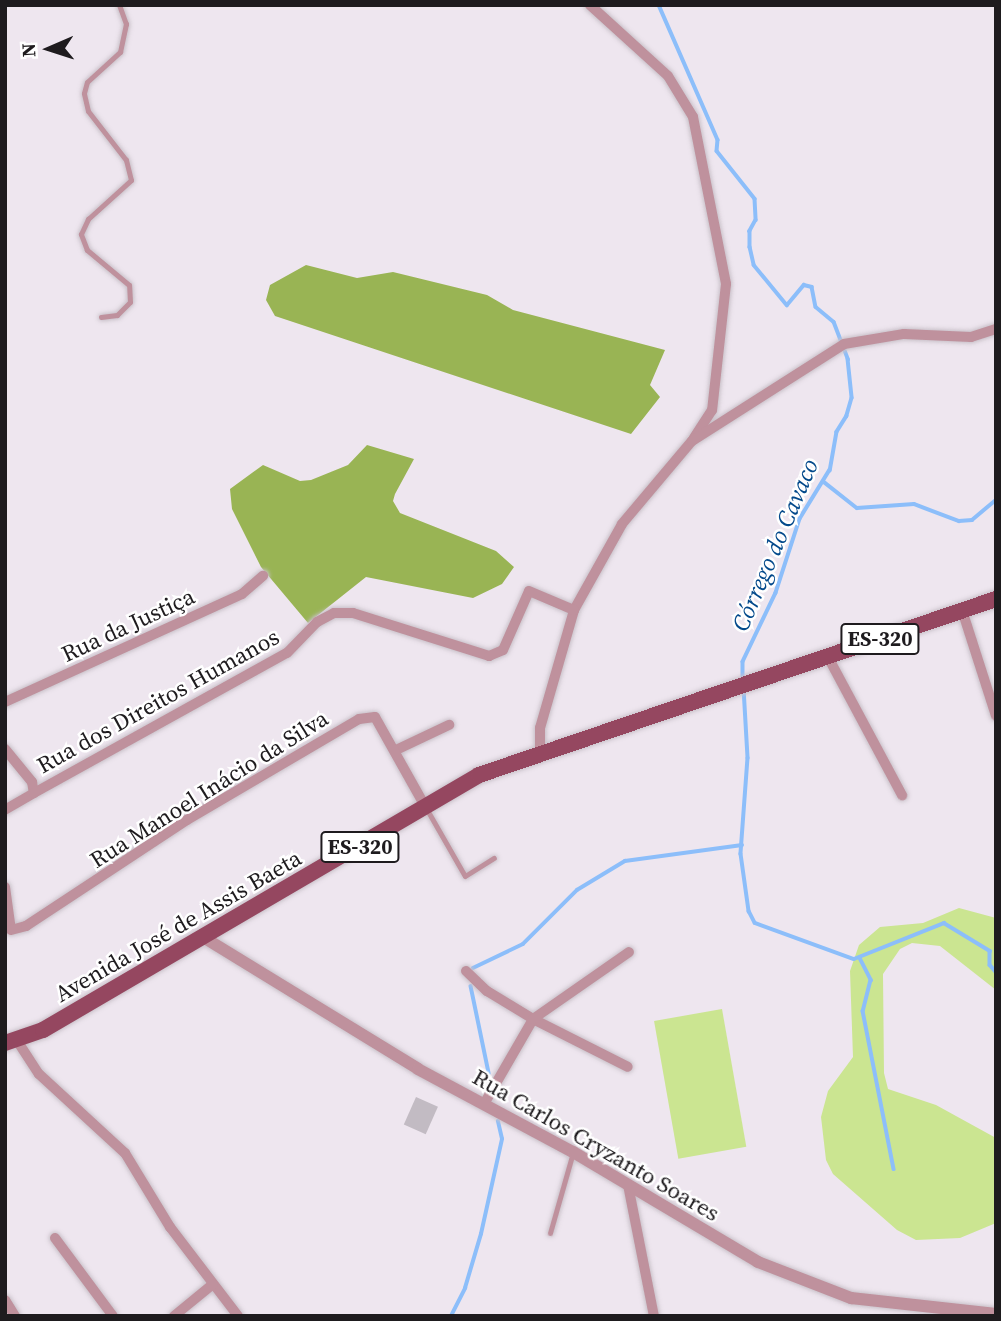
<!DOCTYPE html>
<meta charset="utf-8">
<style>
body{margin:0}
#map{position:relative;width:1001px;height:1321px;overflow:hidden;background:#eee6ef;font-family:"Source Serif 4",serif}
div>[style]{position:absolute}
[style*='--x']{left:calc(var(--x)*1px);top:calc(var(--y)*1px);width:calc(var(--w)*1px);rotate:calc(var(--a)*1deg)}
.green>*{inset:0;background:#cbe591;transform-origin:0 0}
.forest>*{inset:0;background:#99b454}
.stream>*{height:3.5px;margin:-1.75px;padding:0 1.75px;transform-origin:1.75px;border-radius:1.75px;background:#8cbefa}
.building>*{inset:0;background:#c2bbc3;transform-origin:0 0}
.roads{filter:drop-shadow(0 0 2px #c9c1c9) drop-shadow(0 0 2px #c9c1c9)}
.service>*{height:5px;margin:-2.5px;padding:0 2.5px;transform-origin:2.5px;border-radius:2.5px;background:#bf919d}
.minor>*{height:10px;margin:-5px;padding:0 5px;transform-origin:5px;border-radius:5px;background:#bf919d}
.tertiary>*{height:12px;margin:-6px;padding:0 6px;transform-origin:6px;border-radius:6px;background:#bf919d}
.primary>*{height:16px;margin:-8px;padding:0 8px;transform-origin:8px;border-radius:8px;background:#954760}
span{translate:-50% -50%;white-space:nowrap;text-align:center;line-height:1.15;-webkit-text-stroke:5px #fff;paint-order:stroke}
.shield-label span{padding:2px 5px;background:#fff;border:2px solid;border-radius:5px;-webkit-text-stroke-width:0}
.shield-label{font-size:21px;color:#1e1b1e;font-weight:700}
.street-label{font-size:23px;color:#1e1b1e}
.water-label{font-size:24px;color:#03498b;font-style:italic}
.frame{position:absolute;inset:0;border:7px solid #1e1b1e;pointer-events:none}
.north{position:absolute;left:14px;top:14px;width:70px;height:70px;-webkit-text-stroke:5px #fff;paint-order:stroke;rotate:267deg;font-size:19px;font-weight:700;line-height:28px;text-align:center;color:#1e1b1e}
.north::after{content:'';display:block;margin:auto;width:24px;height:32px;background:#1e1b1e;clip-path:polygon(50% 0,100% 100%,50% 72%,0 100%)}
</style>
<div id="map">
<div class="green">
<i style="clip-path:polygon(959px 908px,996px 918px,996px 990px,940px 946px,912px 943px,900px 949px,883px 974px,884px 1073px,888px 1089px,936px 1105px,996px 1138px,996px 1223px,960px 1238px,916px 1240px,897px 1230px,833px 1174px,826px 1160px,821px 1117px,828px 1091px,853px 1057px,850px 971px,859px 945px,880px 927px,923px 923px)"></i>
<i style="left:722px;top:1009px;width:140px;height:69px;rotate:80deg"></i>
</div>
<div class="forest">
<i style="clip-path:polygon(306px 265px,357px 278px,393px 272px,487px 295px,513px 310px,665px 350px,650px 385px,660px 397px,631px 434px,275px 316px,266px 300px,270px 285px)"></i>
<i style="clip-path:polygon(367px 445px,414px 459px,395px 494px,393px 501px,400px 513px,496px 551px,514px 567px,502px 584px,473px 598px,366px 577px,308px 623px,261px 567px,232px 509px,230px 489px,263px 465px,300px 481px,311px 480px,348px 465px)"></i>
</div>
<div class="stream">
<i style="--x:659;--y:5;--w:147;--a:66.4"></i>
<i style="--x:718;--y:140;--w:11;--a:95"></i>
<i style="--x:717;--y:151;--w:61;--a:51.6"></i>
<i style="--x:755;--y:199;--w:21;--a:87"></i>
<i style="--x:756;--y:220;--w:13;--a:119"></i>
<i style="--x:750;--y:231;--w:16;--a:90"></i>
<i style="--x:750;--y:247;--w:18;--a:77"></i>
<i style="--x:754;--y:265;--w:52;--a:50.5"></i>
<i style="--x:787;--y:305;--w:26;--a:-50"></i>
<i style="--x:804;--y:285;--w:8;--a:14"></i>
<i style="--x:812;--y:287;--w:20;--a:79"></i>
<i style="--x:816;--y:307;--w:23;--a:40"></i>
<i style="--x:834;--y:322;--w:40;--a:69"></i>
<i style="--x:848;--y:359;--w:39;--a:84"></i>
<i style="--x:852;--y:398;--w:19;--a:106"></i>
<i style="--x:847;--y:416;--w:19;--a:122"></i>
<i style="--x:837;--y:432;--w:39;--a:100"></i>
<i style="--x:830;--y:470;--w:57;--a:121.5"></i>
<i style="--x:800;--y:519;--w:78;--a:108"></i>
<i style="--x:776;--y:593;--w:76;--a:115.6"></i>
<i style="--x:743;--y:662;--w:19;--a:90"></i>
<i style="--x:824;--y:482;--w:42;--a:38.2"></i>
<i style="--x:857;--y:508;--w:57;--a:-4"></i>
<i style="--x:914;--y:504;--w:48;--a:20.7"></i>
<i style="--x:959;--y:521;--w:13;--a:-4"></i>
<i style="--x:972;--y:520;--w:31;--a:-40"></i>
<i style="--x:744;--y:688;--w:70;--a:86.7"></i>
<i style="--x:748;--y:758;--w:96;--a:94.2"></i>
<i style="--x:741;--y:854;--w:58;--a:82"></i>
<i style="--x:749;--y:911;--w:13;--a:63"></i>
<i style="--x:755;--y:923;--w:105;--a:20"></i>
<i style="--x:854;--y:959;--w:97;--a:-21.8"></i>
<i style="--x:944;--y:923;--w:54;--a:31.3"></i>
<i style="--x:990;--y:951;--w:14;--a:90"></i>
<i style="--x:990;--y:965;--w:9;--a:49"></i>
<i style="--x:860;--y:958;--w:25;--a:63"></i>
<i style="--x:871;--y:980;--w:32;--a:104"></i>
<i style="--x:863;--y:1011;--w:161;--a:78.9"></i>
<i style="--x:473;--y:968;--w:55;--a:-25.6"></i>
<i style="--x:523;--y:944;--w:76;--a:-45"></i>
<i style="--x:577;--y:890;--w:56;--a:-31.1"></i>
<i style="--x:625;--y:861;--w:118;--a:-7.8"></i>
<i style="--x:471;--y:986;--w:89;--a:78.3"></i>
<i style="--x:451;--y:1316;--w:31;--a:-63"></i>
<i style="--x:465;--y:1288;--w:56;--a:-73.5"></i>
<i style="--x:481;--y:1234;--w:97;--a:-77.5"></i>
<i style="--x:502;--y:1139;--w:18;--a:-103"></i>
</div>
<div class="building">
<i style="left:416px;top:1097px;width:24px;height:30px;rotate:24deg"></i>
</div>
<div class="roads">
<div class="service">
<i style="--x:101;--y:317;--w:16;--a:-7"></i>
<i style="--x:117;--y:315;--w:18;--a:-45"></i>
<i style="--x:130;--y:302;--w:17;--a:-93"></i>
<i style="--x:129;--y:285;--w:55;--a:-140.2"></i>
<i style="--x:87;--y:250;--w:17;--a:-111"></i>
<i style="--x:81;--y:234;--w:17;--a:-65"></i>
<i style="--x:88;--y:219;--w:58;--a:-42.2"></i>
<i style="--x:131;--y:180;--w:21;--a:-104"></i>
<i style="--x:126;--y:160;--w:62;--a:-127.8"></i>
<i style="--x:88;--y:111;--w:18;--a:-103"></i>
<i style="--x:84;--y:93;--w:11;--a:-75"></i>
<i style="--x:87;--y:82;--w:45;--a:-42.3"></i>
<i style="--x:120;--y:52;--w:29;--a:-78"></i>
<i style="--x:126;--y:24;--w:20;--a:-110"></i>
<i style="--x:426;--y:808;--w:78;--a:60.2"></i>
<i style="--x:465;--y:876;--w:34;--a:-32"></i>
<i style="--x:550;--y:1233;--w:84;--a:-74.1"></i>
</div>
<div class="minor">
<i style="--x:590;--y:5;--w:105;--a:42.3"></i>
<i style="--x:668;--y:76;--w:48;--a:58.6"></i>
<i style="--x:693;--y:117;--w:170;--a:78.8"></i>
<i style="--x:726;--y:284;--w:127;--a:96.3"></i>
<i style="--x:712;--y:410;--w:33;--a:123"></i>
<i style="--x:962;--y:610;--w:111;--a:72.2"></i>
<i style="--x:828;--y:657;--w:157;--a:61.8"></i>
<i style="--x:5;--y:702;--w:260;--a:-24.5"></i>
<i style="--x:242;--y:594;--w:28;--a:-41"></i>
<i style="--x:5;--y:749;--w:43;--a:50.7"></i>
<i style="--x:32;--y:782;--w:11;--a:80"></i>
<i style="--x:34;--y:793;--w:34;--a:150"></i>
<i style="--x:396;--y:750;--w:59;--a:-25.3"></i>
<i style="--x:540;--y:752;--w:24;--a:-90"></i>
<i style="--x:540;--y:728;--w:123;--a:-73.9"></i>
<i style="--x:574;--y:610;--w:98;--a:-60.8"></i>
<i style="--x:622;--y:524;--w:109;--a:-49.9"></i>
<i style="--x:692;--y:441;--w:180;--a:-32.5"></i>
<i style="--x:844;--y:344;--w:61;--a:-9.5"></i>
<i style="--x:904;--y:334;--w:67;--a:2.6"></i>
<i style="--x:971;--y:337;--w:26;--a:-18"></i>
<i style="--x:34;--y:793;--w:289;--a:-29"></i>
<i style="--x:287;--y:653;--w:43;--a:-45.9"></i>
<i style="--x:317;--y:622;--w:19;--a:-28"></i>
<i style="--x:334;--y:613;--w:19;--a:0"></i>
<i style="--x:353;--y:613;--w:143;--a:17.5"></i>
<i style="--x:489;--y:656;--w:15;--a:-23"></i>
<i style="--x:503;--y:650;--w:64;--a:-66.2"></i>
<i style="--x:529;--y:591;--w:49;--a:22.9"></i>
<i style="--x:5;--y:887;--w:43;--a:82.1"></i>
<i style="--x:11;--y:930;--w:16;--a:-15"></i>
<i style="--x:26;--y:926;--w:193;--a:-33.4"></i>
<i style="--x:187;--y:820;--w:199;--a:-30.4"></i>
<i style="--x:359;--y:719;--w:16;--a:-7"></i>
<i style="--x:375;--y:717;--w:104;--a:60.7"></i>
<i style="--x:466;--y:971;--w:29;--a:44"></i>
<i style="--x:487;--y:991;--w:54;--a:31.3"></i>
<i style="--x:533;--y:1019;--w:106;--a:26.8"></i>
<i style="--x:18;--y:1042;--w:38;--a:57"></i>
<i style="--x:39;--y:1074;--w:117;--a:42.6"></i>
<i style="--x:125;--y:1153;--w:87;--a:58.7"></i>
<i style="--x:170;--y:1227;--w:112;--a:52.6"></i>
<i style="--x:484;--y:1104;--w:98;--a:-60"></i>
<i style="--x:533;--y:1019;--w:117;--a:-34.9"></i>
<i style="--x:628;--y:1185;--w:134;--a:78.8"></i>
<i style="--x:55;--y:1238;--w:97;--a:53.4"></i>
<i style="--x:5;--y:1300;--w:19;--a:58"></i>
<i style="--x:174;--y:1316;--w:50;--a:-39.4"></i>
</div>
<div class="tertiary">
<i style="--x:203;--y:937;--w:252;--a:31.5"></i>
<i style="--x:418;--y:1069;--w:176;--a:28.2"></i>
<i style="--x:573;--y:1152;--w:215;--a:30.7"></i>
<i style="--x:758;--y:1262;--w:100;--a:21.2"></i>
<i style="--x:851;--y:1298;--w:146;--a:6.3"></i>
</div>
<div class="primary">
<i style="--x:5;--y:1043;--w:40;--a:-18.9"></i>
<i style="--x:43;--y:1030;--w:505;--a:-30.32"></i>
<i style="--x:479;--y:775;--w:546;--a:-18.8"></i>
</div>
</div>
<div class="shield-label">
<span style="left:880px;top:639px">ES-320</span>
<span style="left:360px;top:847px">ES-320</span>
</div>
<div class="street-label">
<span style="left:128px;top:625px;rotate:-25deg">Rua da Justiça</span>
<span style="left:158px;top:701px;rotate:-29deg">Rua dos Direitos Humanos</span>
<span style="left:209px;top:789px;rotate:-32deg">Rua Manoel Inácio da Silva</span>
<span style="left:178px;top:926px;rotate:-30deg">Avenida José de Assis Baeta</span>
<span style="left:596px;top:1145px;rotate:30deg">Rua Carlos Cryzanto Soares</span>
</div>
<div class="water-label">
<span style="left:775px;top:545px;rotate:-67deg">Córrego do Cavaco</span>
</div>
<div class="frame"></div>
<div class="north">N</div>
</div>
